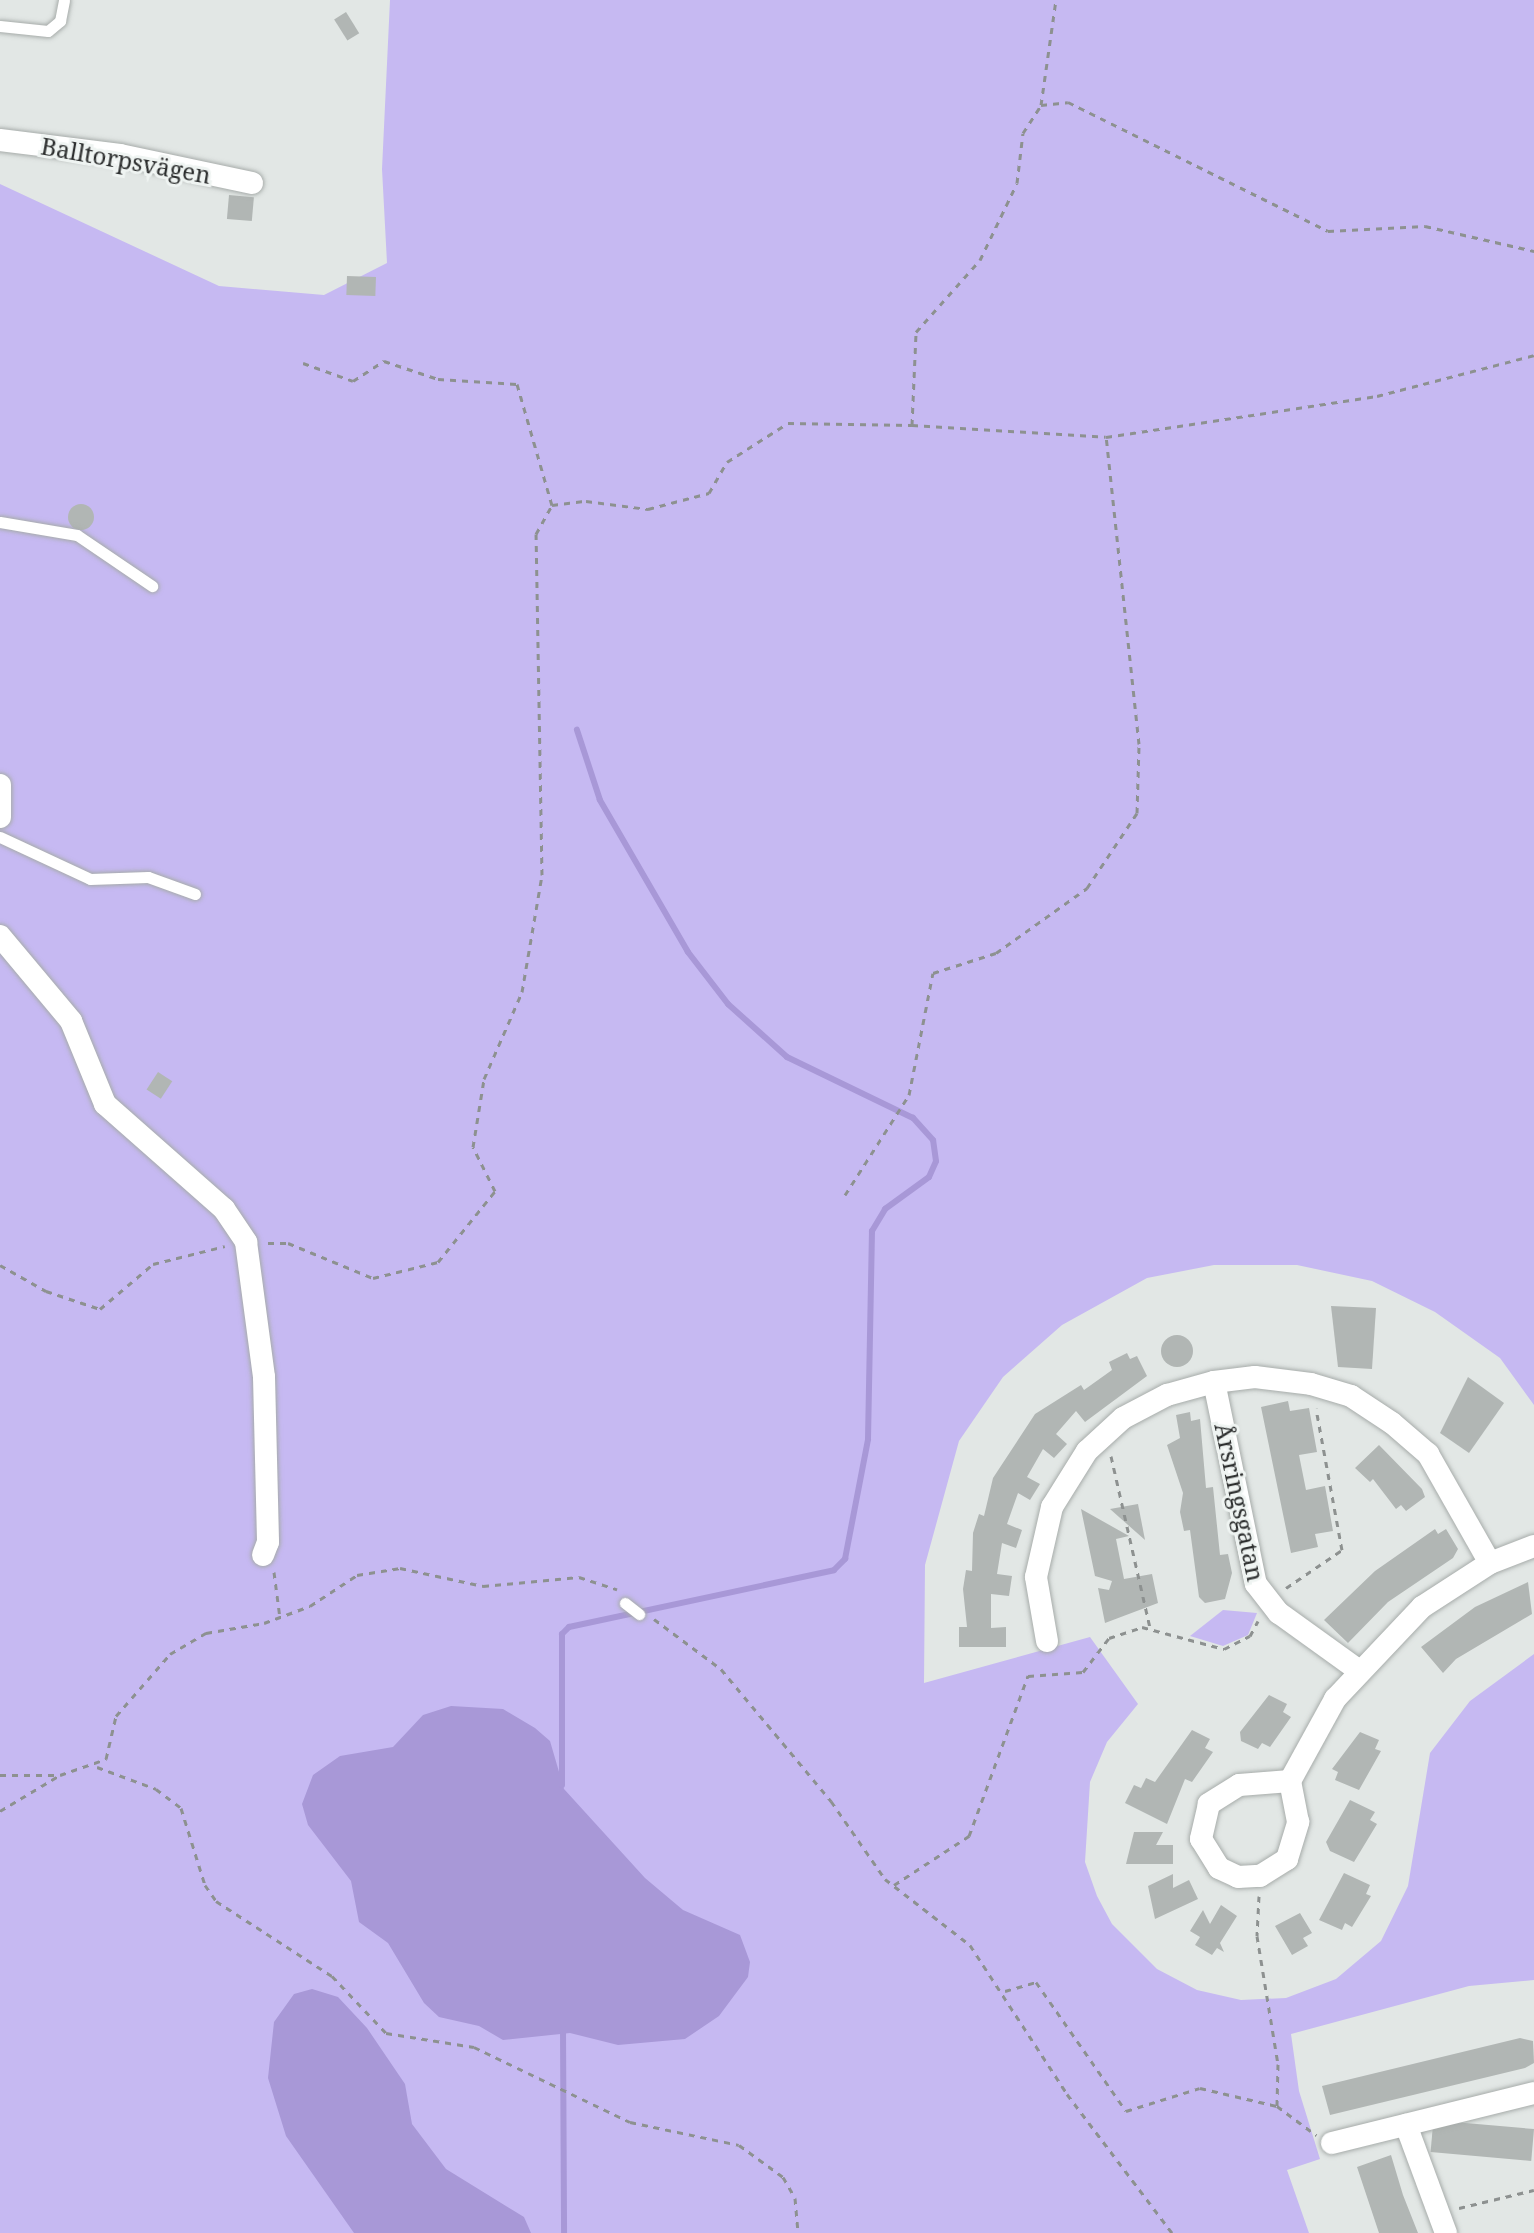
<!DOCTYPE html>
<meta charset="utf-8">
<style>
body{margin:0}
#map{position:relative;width:1534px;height:2233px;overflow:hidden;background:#e2e7e5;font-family:"Noto Serif",serif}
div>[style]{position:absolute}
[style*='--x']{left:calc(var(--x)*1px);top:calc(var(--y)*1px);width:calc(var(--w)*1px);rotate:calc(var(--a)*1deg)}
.green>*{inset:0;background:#c6b9f2}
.water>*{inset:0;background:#a898d7}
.stream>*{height:6px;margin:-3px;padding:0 3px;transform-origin:3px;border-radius:3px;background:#a898d7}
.building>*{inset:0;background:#b1b6b4;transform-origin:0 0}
.round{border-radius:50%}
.path>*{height:3px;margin-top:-1.5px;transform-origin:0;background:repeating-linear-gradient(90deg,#8d9190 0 6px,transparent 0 12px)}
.roads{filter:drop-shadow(0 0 2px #a7acaa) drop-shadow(0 0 2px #a7acaa)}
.lane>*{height:11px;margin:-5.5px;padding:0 5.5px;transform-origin:5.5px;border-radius:5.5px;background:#fff}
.street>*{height:22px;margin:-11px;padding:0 11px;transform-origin:11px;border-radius:11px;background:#fff}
span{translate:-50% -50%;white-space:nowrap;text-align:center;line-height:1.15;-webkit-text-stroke:6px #eff4f2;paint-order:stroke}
.street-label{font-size:24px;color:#2c2e2e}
</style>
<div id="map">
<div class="green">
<i style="clip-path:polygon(390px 0,1534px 0,1534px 1405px,1500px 1358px,1435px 1312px,1372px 1281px,1297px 1265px,1214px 1265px,1147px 1278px,1062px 1325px,1003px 1377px,959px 1441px,925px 1565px,924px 1683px,1090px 1637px,1138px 1704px,1107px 1742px,1090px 1782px,1085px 1862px,1097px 1896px,1112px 1924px,1157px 1969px,1197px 1990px,1241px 2000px,1286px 1998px,1336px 1979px,1381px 1941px,1408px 1886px,1430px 1753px,1470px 1701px,1534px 1654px,1534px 1980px,1469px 1986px,1291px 2034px,1299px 2091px,1320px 2159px,1287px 2170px,1309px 2233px,0 2233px,0 184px,219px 286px,324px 295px,387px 263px,382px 169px)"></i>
<i style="clip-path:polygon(1223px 1610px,1257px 1613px,1248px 1635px,1223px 1646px,1190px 1636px)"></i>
</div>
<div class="water">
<i style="clip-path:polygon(451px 1706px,503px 1709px,535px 1728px,550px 1741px,564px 1789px,645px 1878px,683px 1910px,740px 1935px,750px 1962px,748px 1977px,719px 2016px,685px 2039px,618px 2045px,570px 2033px,503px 2040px,479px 2026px,439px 2017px,424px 2003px,388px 1943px,359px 1922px,351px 1881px,308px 1825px,302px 1804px,313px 1775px,340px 1756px,393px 1747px,423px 1715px)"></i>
<i style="clip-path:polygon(312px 1989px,338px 1997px,367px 2028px,405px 2084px,412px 2124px,446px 2169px,524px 2217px,531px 2233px,354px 2233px,286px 2136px,268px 2078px,274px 2022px,294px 1994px)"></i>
</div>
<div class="stream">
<i style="--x:562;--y:1785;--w:151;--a:-90"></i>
<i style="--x:562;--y:1634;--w:10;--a:-45"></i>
<i style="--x:569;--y:1627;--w:271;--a:-12.1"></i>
<i style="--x:834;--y:1570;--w:16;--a:-45"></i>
<i style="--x:845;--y:1559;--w:122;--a:-79.1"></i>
<i style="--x:868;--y:1439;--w:208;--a:-88.9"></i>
<i style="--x:872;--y:1231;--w:26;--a:-59"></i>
<i style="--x:885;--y:1209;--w:54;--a:-36"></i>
<i style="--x:929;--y:1177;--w:17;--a:-66"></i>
<i style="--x:936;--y:1161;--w:21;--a:-98"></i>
<i style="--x:933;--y:1140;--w:30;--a:-132"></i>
<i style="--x:913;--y:1118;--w:140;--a:-154.2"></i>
<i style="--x:787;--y:1057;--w:79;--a:-138.1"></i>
<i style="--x:728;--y:1004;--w:66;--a:-127.6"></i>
<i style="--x:688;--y:952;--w:176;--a:-120.1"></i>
<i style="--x:600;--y:800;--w:74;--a:-108.2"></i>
<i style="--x:563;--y:2029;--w:204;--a:89.7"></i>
</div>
<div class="building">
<i style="left:346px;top:12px;width:25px;height:14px;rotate:58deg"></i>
<i style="left:229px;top:195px;width:25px;height:24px;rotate:5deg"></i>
<i style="left:347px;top:276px;width:29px;height:19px;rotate:2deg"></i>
<i class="round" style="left:68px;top:504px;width:26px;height:26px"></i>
<i style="left:158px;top:1072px;width:17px;height:21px;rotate:33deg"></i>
<i style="clip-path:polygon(1331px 1306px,1376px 1308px,1372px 1369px,1338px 1367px)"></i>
<i class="round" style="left:1161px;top:1335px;width:32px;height:32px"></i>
<i style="clip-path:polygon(1127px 1353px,1130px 1359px,1137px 1356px,1147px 1376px,1085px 1422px,1076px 1411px,1056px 1434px,1067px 1444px,1054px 1458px,1043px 1449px,1027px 1477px,1040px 1484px,1030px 1500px,1018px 1493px,1007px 1524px,1022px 1530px,1016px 1548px,1002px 1543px,997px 1574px,1012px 1576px,1009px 1596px,991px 1594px,991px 1628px,1006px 1627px,1006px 1647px,959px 1647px,959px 1627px,967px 1627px,963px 1589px,966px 1570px,972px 1571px,973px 1533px,979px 1514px,984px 1516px,993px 1478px,1035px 1414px,1081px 1385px,1084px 1390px,1112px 1370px,1109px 1362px)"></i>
<i style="clip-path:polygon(1468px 1377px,1504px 1403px,1469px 1453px,1440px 1433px)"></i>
<i style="clip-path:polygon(1288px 1401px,1290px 1411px,1309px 1408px,1317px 1452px,1299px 1455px,1306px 1490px,1325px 1486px,1333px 1531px,1315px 1534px,1318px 1547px,1291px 1553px,1261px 1407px)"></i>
<i style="clip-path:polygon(1190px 1412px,1191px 1421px,1200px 1419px,1206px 1488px,1213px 1487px,1220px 1555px,1228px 1554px,1232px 1573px,1225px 1599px,1205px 1603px,1199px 1597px,1190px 1530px,1184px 1531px,1180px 1512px,1183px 1493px,1167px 1445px,1180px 1438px,1176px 1415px)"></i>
<i style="clip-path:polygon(1379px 1445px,1422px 1489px,1425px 1497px,1406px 1511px,1401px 1505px,1396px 1509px,1373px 1479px,1370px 1482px,1355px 1468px)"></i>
<i style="clip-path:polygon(1138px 1504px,1145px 1540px,1110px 1509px)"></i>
<i style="clip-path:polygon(1081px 1509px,1129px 1536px,1116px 1539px,1124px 1579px,1152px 1574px,1158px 1603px,1105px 1623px,1098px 1588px,1109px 1590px,1112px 1581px,1095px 1576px)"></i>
<i style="clip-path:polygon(1435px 1529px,1438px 1534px,1446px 1529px,1458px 1549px,1453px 1558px,1388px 1602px,1348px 1643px,1324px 1620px,1375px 1571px)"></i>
<i style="clip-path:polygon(1528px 1582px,1532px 1614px,1456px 1659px,1443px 1673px,1421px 1647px,1475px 1607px)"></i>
<i style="clip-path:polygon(1269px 1695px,1287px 1704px,1283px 1712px,1291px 1717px,1270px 1747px,1262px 1743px,1258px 1749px,1241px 1741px,1240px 1732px)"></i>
<i style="clip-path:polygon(1192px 1730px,1210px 1739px,1205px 1748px,1213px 1752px,1192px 1782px,1185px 1779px,1167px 1824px,1125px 1803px,1134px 1785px,1141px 1788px,1146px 1778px,1155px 1782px)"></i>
<i style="clip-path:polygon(1360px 1732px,1379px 1740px,1375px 1749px,1381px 1751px,1359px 1790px,1335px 1780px,1338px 1772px,1332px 1769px)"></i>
<i style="clip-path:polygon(1350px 1800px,1375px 1812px,1370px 1820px,1377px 1824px,1354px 1862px,1330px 1851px,1326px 1842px)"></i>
<i style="clip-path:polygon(1134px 1832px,1163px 1832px,1156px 1845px,1173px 1845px,1173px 1864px,1126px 1864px)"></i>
<i style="clip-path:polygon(1344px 1873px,1370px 1885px,1366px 1894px,1371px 1896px,1352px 1927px,1345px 1923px,1342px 1930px,1319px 1920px)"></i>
<i style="clip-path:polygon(1173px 1874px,1173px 1888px,1189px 1880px,1198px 1899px,1155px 1919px,1148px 1886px)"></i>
<i style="clip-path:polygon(1221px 1905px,1237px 1916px,1220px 1943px,1224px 1952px,1217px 1948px,1212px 1955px,1195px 1945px,1200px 1937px,1190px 1931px,1203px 1910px,1210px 1924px)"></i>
<i style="clip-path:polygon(1300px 1913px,1312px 1933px,1303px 1938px,1308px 1946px,1292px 1955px,1275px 1926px)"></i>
<i style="clip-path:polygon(1520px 2038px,1533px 2041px,1534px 2063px,1525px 2068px,1330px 2115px,1322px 2086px)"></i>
<i style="left:1534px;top:2129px;width:32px;height:101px;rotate:95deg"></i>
<i style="clip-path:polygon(1391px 2155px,1403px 2195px,1418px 2233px,1379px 2233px,1357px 2167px)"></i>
</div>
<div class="path">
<i style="--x:1041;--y:105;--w:27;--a:-6"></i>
<i style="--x:1068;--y:102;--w:290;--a:26.4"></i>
<i style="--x:1328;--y:231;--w:97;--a:-3"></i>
<i style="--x:1425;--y:226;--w:112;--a:12.9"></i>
<i style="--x:303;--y:363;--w:53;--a:19.8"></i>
<i style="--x:353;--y:381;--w:37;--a:-33"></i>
<i style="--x:384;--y:361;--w:57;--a:18.4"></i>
<i style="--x:438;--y:379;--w:79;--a:3.6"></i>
<i style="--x:517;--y:384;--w:126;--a:73.9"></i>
<i style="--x:912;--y:425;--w:194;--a:3.5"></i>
<i style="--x:1106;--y:437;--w:274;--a:-8.6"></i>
<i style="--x:1377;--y:396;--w:162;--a:-14.6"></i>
<i style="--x:845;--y:1195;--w:119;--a:-57.4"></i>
<i style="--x:909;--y:1095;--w:124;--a:-78.9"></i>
<i style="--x:933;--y:973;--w:66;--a:-17.6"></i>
<i style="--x:996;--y:953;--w:112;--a:-35.5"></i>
<i style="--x:1087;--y:888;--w:90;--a:-56.3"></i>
<i style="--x:1137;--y:813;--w:69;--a:-88.3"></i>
<i style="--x:1139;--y:744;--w:309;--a:-96.1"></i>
<i style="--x:268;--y:1243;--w:20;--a:0"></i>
<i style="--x:288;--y:1243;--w:92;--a:22.4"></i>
<i style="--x:373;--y:1278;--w:67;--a:-13.8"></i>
<i style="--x:438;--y:1262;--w:91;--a:-51.2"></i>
<i style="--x:495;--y:1191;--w:49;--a:-116.6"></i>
<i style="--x:473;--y:1147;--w:69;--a:-80.8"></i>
<i style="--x:484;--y:1079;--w:95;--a:-66.4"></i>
<i style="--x:522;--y:992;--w:119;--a:-80.3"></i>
<i style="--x:542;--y:875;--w:341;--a:-91"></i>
<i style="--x:536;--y:534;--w:33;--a:-61"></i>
<i style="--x:552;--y:505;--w:34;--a:-7"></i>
<i style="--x:586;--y:501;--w:63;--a:7.4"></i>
<i style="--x:648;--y:509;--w:63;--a:-14.7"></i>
<i style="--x:709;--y:493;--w:36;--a:-60"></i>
<i style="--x:727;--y:462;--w:72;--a:-32.6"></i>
<i style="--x:788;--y:423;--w:124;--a:0.9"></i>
<i style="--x:912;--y:425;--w:93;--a:-87.5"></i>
<i style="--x:916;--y:332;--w:96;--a:-48.4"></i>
<i style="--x:980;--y:260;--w:85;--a:-64.3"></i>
<i style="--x:1017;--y:183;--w:50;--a:-83.2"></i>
<i style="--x:1023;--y:133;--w:33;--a:-57"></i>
<i style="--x:1041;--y:105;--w:106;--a:-81.9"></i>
<i style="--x:0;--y:1265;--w:53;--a:29.5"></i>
<i style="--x:46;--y:1291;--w:57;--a:18.4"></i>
<i style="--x:100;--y:1309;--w:70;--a:-40.3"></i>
<i style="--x:153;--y:1264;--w:74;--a:-14"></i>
<i style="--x:1111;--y:1456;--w:175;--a:77.2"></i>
<i style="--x:274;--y:1572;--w:46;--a:82.6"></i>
<i style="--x:1286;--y:1588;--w:68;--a:-34.2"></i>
<i style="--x:1342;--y:1550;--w:144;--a:-100.4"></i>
<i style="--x:654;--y:1619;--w:84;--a:36.7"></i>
<i style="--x:721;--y:1669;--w:172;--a:50.2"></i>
<i style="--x:831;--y:1801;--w:95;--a:55.3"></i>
<i style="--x:885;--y:1879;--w:108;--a:37.8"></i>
<i style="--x:970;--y:1945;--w:178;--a:56.9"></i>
<i style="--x:1067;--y:2094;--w:174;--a:52.9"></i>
<i style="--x:97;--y:1767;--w:63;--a:20.4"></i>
<i style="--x:156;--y:1789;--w:31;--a:37"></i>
<i style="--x:181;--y:1808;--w:81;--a:72.7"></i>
<i style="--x:205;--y:1885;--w:19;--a:55"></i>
<i style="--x:216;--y:1901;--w:138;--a:32.9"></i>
<i style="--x:332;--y:1976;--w:79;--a:46.5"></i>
<i style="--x:386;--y:2033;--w:89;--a:9"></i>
<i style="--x:474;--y:2047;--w:173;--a:25.7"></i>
<i style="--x:630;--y:2122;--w:111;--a:11.9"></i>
<i style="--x:739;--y:2145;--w:54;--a:36"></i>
<i style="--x:783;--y:2177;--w:24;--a:60"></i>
<i style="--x:795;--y:2198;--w:35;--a:85"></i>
<i style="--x:0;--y:1775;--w:60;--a:0"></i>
<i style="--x:0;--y:1811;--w:70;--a:-31"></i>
<i style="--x:60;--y:1775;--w:49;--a:-19.2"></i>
<i style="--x:106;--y:1759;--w:44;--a:-76.9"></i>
<i style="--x:116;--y:1716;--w:82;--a:-48.9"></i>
<i style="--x:170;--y:1654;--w:42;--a:-30.3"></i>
<i style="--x:206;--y:1633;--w:59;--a:-9.8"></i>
<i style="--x:264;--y:1623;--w:49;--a:-20.3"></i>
<i style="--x:310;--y:1606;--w:56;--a:-33.4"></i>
<i style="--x:357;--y:1575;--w:44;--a:-9.2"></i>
<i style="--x:400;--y:1568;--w:85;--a:12.2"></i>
<i style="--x:483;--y:1586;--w:96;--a:-5.4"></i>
<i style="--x:579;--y:1577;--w:40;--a:18"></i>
<i style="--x:894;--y:1885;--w:90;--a:-33.2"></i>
<i style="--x:969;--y:1836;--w:171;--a:-69.8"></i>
<i style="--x:1028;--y:1676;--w:55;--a:-4.2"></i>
<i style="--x:1083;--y:1672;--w:43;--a:-52.6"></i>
<i style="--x:1109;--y:1638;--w:35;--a:-18"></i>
<i style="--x:1142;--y:1627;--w:85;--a:15"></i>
<i style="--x:1224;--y:1649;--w:29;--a:-27"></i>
<i style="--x:1250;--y:1636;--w:17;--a:-62"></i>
<i style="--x:1259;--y:1896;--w:40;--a:92.9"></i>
<i style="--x:1257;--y:1936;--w:130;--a:80.7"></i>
<i style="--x:1278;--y:2064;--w:42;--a:91.4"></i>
<i style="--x:1005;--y:1991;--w:32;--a:-16"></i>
<i style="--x:1036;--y:1982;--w:157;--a:55.1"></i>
<i style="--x:1126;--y:2111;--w:77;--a:-17.3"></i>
<i style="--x:1200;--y:2088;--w:79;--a:13.2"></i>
<i style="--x:1277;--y:2106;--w:49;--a:36.6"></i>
<i style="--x:1459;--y:2208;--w:77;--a:-13.5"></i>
</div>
<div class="roads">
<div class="lane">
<i style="--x:0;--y:26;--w:48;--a:5.9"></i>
<i style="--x:48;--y:31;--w:16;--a:-40"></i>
<i style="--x:60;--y:21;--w:21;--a:-79"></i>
<i style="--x:0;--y:522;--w:78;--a:9.6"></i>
<i style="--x:77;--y:535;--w:91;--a:34.2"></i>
<i style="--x:0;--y:837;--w:99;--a:25"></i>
<i style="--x:90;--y:879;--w:58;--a:-2"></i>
<i style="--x:148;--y:877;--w:50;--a:19.9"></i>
<i style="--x:625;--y:1603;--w:18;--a:38"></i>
</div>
<div class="street">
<i style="--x:0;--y:140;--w:121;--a:7.1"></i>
<i style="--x:120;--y:155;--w:135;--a:12"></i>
<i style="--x:0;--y:785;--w:32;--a:90"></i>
<i style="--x:0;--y:936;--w:111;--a:50.1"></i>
<i style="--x:71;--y:1021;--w:90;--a:67.7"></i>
<i style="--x:105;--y:1104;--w:159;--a:41.4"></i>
<i style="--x:224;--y:1209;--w:40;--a:56"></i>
<i style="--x:246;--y:1242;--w:136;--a:82.4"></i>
<i style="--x:264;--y:1377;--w:165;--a:88.6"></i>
<i style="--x:268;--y:1542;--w:14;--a:111"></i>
<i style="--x:1214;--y:1382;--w:206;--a:78.3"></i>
<i style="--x:1256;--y:1584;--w:37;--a:52"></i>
<i style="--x:1279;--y:1613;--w:97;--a:35.8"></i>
<i style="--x:1047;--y:1641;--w:65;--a:-99.8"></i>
<i style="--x:1036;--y:1577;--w:72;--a:-77.1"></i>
<i style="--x:1052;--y:1507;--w:66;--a:-58"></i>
<i style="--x:1087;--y:1451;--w:49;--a:-42.5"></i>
<i style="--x:1123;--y:1418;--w:50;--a:-27.6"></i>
<i style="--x:1167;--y:1395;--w:49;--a:-15.5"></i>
<i style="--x:1214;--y:1382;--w:41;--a:-7"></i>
<i style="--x:1255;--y:1377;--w:56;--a:7.1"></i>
<i style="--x:1311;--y:1384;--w:42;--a:16.7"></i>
<i style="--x:1351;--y:1396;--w:49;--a:33.4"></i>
<i style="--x:1392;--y:1423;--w:48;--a:40.7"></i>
<i style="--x:1428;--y:1454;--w:125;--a:60.4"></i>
<i style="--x:1290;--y:1781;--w:51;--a:175.5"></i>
<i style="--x:1239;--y:1785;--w:36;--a:148"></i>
<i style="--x:1209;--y:1804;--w:36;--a:103"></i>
<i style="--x:1201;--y:1839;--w:34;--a:58"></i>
<i style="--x:1219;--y:1868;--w:21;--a:25"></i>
<i style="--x:1238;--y:1877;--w:22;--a:-3"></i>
<i style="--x:1260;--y:1876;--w:32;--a:-32"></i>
<i style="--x:1287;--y:1859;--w:39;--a:-73"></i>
<i style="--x:1298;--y:1822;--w:42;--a:-101"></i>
<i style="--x:1290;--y:1781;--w:94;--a:-61.2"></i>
<i style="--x:1335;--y:1699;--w:127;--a:-46.6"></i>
<i style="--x:1422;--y:1607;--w:81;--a:-32.9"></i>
<i style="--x:1490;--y:1563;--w:47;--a:-21.1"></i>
<i style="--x:1406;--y:2125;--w:115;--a:69.7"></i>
<i style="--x:1332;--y:2143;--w:208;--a:-13.9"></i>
</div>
</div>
<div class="street-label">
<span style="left:126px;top:160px;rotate:10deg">Balltorpsvägen</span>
<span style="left:1240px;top:1502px;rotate:78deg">Årsringsgatan</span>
</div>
</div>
